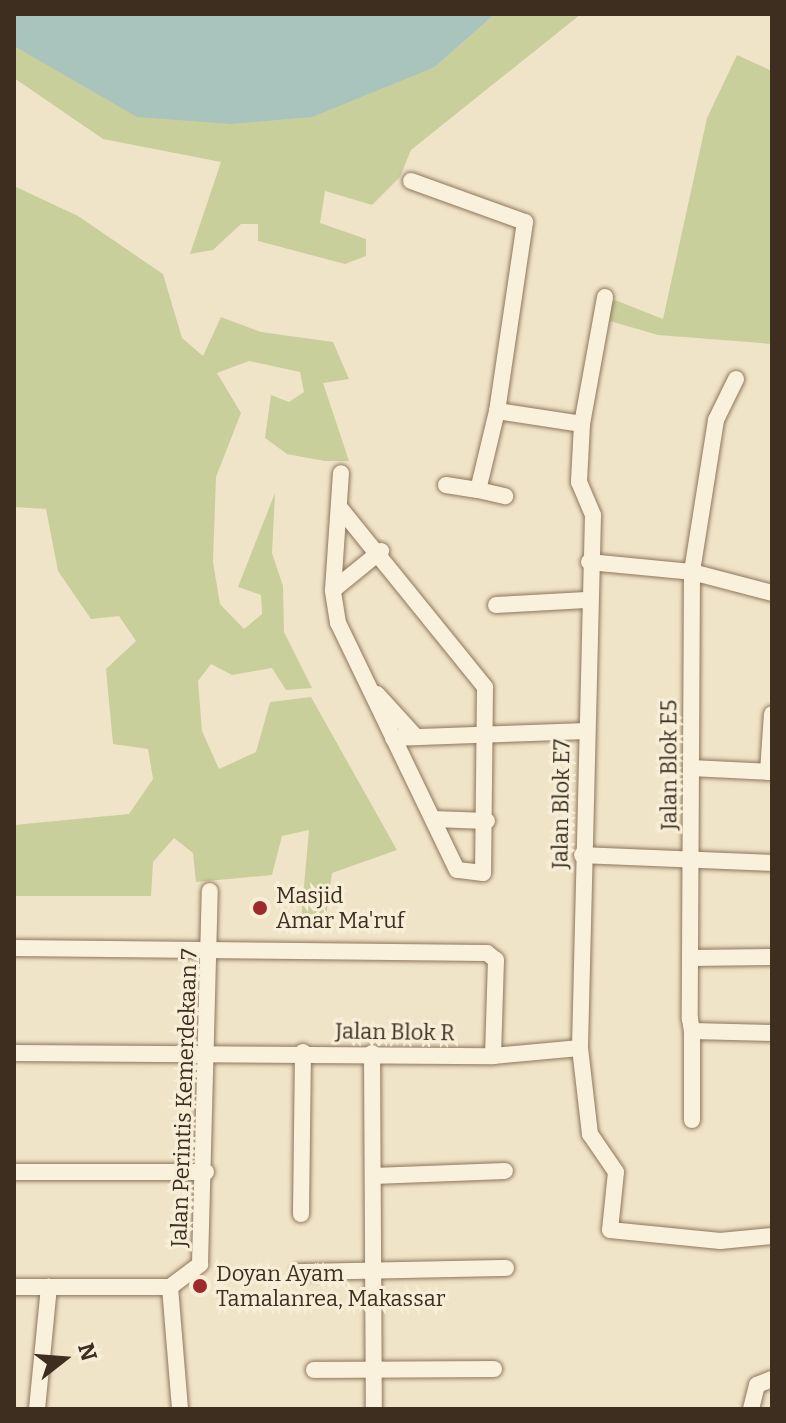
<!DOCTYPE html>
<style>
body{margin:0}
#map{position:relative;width:786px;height:1423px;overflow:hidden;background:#f0e4c8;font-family:Bitter,serif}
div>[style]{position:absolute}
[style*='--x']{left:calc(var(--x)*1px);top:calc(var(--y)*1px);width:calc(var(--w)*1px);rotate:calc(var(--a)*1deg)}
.green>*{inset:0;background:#c9cf9b}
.water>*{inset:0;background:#a9c4bc}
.roads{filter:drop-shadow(0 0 2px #8d765c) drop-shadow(0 0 2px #8d765c)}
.minor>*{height:16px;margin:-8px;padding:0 8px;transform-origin:8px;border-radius:8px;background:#faf1dc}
.dots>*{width:22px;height:22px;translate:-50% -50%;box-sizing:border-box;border:4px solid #f7eed8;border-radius:50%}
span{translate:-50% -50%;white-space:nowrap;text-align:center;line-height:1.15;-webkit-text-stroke:6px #f7eed8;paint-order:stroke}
.street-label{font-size:22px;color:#3d2e20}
.poi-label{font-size:22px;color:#3d2e20}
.left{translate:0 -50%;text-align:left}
.frame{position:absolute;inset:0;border:16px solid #3d2e20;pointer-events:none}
.north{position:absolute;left:24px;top:1319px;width:80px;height:80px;-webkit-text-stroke:6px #f7eed8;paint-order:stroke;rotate:73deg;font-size:22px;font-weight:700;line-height:32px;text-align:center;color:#3d2e20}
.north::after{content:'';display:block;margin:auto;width:28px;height:36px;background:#3d2e20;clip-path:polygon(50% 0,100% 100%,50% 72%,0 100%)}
</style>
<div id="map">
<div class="green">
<i style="clip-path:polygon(495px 14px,581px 14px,411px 150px,400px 177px,372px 205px,325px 191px,320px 223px,366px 239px,366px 256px,345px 264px,258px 241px,258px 224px,241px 224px,213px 250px,190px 254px,221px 162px,103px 139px,14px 78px,14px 45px,55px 67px,379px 87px,435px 67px)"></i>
<i style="clip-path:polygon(737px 55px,772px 71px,772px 344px,658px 335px,596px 317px,615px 300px,663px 319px,707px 118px)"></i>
<i style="clip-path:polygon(14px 186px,78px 216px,163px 274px,182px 338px,203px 356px,221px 317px,261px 332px,333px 342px,349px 379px,323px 383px,349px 461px,324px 461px,287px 454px,265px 438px,271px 395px,289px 402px,304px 392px,300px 372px,249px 361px,217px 373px,241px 413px,216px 477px,213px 562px,220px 604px,244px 629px,262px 614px,261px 595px,238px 587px,275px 493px,272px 553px,283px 586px,284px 632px,312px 688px,286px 690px,272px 668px,232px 675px,211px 664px,198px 681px,202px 731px,219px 769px,256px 752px,270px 702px,311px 697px,397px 850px,332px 873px,326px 917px,301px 919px,309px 830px,282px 836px,272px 875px,196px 882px,193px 853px,174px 838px,153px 862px,151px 896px,14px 896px,14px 825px,129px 814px,153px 779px,148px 749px,113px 744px,106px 669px,136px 641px,119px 616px,91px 619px,58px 571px,46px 509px,14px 507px)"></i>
</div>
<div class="water">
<i style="clip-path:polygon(14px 14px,495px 14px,435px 67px,312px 117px,231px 124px,137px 117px,14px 46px)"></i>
</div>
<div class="roads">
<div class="minor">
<i style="--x:411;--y:181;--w:121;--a:19.8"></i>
<i style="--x:525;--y:222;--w:191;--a:98.4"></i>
<i style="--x:497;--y:411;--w:86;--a:8.7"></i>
<i style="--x:582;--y:424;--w:58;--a:93"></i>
<i style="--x:579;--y:482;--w:36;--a:67"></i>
<i style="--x:593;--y:515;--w:533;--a:91.4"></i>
<i style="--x:580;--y:1048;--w:87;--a:83.4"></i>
<i style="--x:590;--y:1134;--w:46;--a:55.6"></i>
<i style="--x:616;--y:1172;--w:58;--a:95.9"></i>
<i style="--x:610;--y:1230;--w:111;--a:5.7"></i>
<i style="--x:720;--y:1241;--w:52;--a:-5.5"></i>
<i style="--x:736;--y:379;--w:46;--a:116"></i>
<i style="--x:716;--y:420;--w:154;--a:99"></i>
<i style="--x:692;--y:572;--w:447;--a:90.3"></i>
<i style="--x:690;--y:1019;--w:12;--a:81"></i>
<i style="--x:692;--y:1031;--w:80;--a:1.4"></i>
<i style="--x:497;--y:411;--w:81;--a:103.5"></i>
<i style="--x:478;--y:490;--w:28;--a:13"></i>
<i style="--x:582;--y:424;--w:129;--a:-79.7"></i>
<i style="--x:446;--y:485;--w:32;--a:9"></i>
<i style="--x:340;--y:508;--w:230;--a:51"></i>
<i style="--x:485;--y:687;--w:186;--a:90.6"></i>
<i style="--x:483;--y:873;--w:26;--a:-173"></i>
<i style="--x:457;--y:870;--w:274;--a:-115.7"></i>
<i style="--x:338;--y:623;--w:33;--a:-99"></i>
<i style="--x:333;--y:590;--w:117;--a:-86.1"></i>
<i style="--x:589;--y:562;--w:103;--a:5.5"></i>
<i style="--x:692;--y:572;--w:83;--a:14.7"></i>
<i style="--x:333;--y:590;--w:62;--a:-39.1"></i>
<i style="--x:496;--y:605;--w:90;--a:-3.2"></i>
<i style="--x:377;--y:694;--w:58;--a:47.8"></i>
<i style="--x:393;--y:738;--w:192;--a:-2.1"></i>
<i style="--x:691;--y:768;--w:81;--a:2.8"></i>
<i style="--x:768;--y:772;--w:58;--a:-86.1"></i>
<i style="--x:433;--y:819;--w:54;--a:2.1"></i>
<i style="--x:582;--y:855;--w:190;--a:2.4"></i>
<i style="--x:14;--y:948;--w:473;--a:0.6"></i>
<i style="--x:487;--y:953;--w:11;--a:38"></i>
<i style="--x:496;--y:960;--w:96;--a:91.8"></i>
<i style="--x:690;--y:958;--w:82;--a:-0.7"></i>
<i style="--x:692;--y:1031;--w:89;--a:90"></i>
<i style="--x:14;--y:1053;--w:479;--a:0.4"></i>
<i style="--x:493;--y:1056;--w:87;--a:-5.3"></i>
<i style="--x:372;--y:1053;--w:356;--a:89.7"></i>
<i style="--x:14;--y:1172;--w:192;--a:0"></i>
<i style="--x:373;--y:1176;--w:132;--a:-2.2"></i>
<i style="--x:301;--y:1214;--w:162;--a:-89.3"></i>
<i style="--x:299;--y:1272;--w:207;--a:-1.1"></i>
<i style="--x:14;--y:1287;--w:35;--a:0"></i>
<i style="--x:170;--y:1287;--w:122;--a:85.3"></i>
<i style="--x:314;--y:1370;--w:180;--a:-0.3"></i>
<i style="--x:37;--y:1409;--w:123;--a:-84.4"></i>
<i style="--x:49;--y:1287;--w:121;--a:0"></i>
<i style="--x:170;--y:1287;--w:38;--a:-37"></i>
<i style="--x:200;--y:1264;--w:373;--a:-88.5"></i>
<i style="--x:751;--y:1409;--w:25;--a:-76"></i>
<i style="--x:757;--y:1385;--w:16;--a:-22"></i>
</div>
</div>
<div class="dots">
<i style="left:260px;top:908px;background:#9e2a2b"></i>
<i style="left:200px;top:1286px;background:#9e2a2b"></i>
</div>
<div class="street-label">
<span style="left:669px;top:765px;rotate:-90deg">Jalan Blok E5</span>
<span style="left:561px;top:804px;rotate:-89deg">Jalan Blok E7</span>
<span style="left:395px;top:1032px;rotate:1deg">Jalan Blok R</span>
<span style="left:184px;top:1098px;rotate:-88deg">Jalan Perintis Kemerdekaan 7</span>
</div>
<div class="poi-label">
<span class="left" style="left:276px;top:908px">Masjid<br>Amar Ma'ruf</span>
<span class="left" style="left:216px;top:1286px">Doyan Ayam<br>Tamalanrea, Makassar</span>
</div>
<div class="frame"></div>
<div class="north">N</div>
</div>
